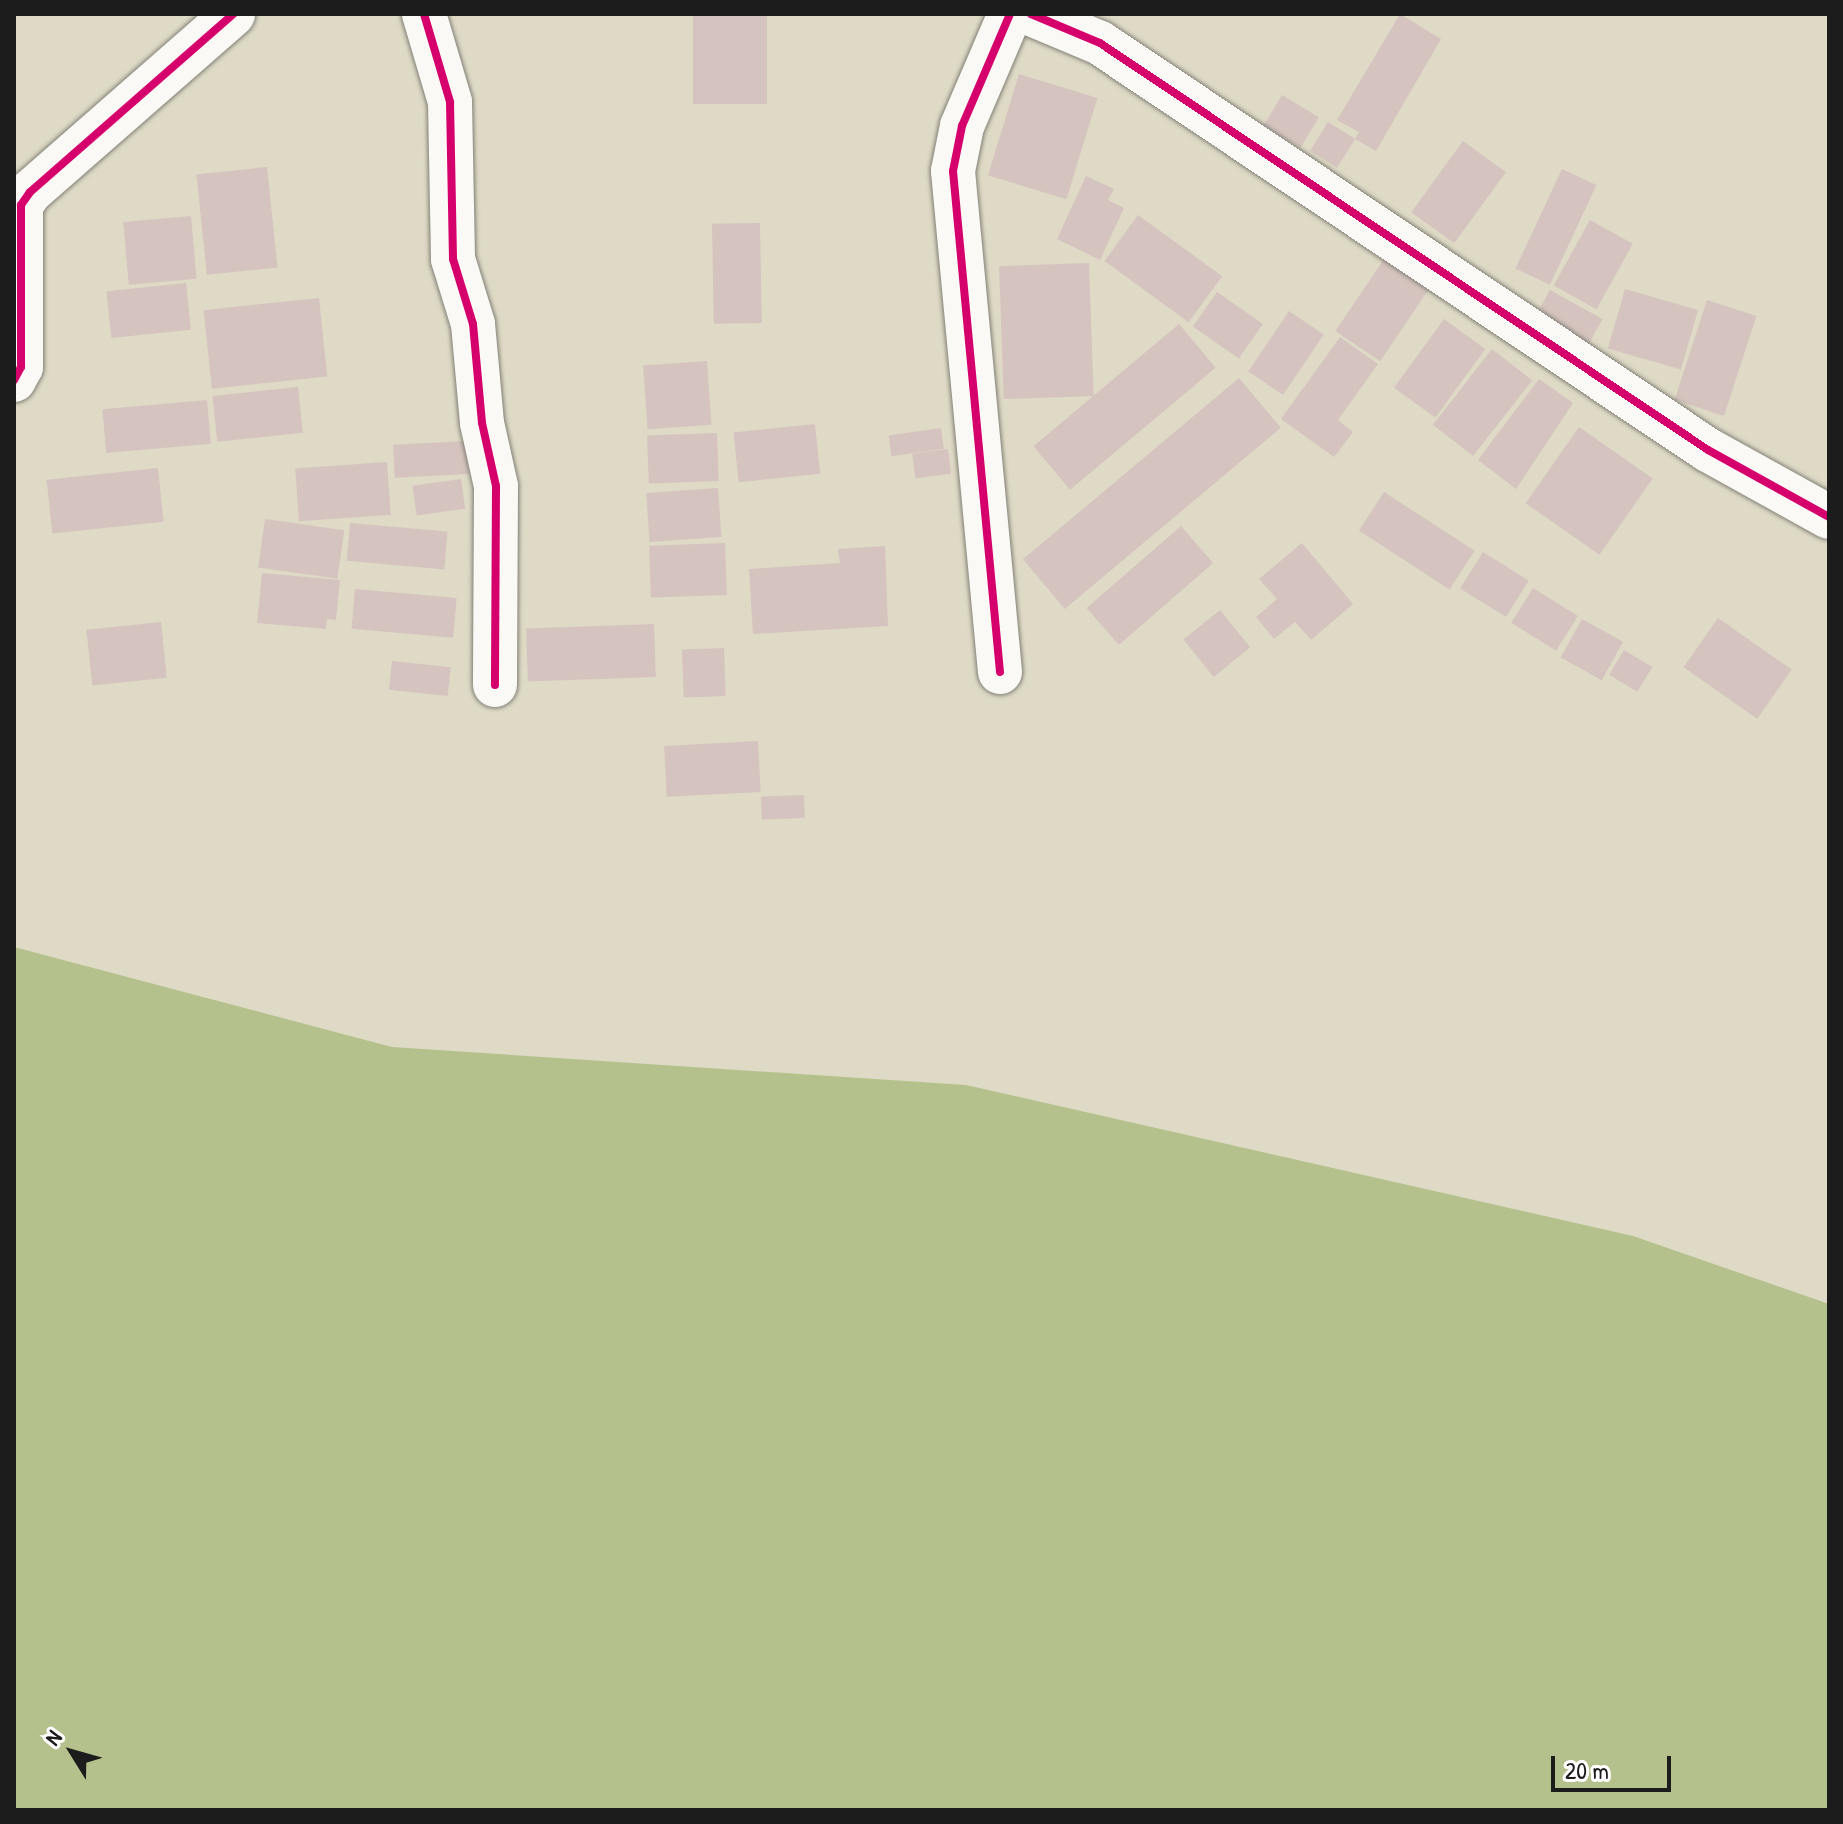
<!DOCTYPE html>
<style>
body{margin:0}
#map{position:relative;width:1843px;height:1824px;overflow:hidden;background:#dedac6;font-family:"Patrick Hand",sans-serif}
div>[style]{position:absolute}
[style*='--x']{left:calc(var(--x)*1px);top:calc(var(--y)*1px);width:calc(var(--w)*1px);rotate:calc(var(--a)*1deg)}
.forest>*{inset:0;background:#b5c18c}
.building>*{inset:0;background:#d5c3bf;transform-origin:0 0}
.roads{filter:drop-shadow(0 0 2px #838177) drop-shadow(0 0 2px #838177)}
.street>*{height:44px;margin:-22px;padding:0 22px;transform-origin:22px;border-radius:22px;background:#faf9f6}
.cycleway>*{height:8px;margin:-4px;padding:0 4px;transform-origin:4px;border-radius:4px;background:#d6006c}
span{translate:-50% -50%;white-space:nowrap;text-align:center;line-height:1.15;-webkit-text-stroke:8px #fff;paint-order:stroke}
.frame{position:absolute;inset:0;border:16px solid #1c1c1c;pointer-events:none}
.north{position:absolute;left:32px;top:1712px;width:80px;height:80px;-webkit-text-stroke:6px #fff;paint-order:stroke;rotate:307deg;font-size:22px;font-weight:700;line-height:32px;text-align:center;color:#1c1c1c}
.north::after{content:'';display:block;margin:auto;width:28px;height:36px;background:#1c1c1c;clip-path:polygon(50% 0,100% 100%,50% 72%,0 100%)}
.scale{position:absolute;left:1551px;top:1756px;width:120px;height:36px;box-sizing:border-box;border:4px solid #1c1c1c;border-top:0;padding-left:10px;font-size:24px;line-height:28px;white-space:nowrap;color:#1c1c1c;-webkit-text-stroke:6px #fff;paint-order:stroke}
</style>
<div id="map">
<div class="forest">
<i style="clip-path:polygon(14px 947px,392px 1047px,966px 1085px,1633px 1236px,1829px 1304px,1829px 1810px,14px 1810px)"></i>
</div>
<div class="building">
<i style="left:693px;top:14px;width:74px;height:90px"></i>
<i style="clip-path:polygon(1400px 14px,1441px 39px,1376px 151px,1355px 139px,1359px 132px,1337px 120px)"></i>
<i style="left:1019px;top:74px;width:82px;height:106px;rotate:17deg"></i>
<i style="left:1282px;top:95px;width:43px;height:36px;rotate:31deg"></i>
<i style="left:1328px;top:122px;width:32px;height:34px;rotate:32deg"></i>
<i style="left:1463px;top:141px;width:53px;height:88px;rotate:36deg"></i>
<i style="left:267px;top:167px;width:101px;height:71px;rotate:84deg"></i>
<i style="left:1562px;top:169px;width:38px;height:110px;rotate:25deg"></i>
<i style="clip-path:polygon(1086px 176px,1114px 189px,1108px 200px,1124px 208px,1100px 260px,1057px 239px)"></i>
<i style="left:1138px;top:215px;width:104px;height:57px;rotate:36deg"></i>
<i style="left:191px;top:216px;width:63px;height:68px;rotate:85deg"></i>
<i style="left:1590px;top:220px;width:49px;height:75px;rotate:29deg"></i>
<i style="left:760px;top:223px;width:100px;height:48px;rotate:89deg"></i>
<i style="left:1384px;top:259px;width:54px;height:87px;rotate:34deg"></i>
<i style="left:1089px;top:263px;width:133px;height:90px;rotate:88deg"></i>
<i style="left:186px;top:283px;width:47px;height:80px;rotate:84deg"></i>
<i style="left:1625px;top:289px;width:76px;height:62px;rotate:16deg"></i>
<i style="left:1550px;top:290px;width:60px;height:29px;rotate:29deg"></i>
<i style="left:1217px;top:292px;width:56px;height:42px;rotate:35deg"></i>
<i style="left:319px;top:298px;width:79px;height:116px;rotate:84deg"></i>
<i style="left:1707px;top:300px;width:52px;height:105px;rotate:18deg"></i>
<i style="left:1289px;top:311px;width:42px;height:73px;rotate:34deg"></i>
<i style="left:1444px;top:319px;width:51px;height:85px;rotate:36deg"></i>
<i style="left:1179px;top:324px;width:57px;height:190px;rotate:50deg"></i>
<i style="clip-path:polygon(1340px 337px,1378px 364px,1338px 420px,1353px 432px,1334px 457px,1281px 419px)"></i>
<i style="left:1492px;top:349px;width:51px;height:96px;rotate:38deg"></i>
<i style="left:707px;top:361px;width:64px;height:64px;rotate:86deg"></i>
<i style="left:1239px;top:378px;width:65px;height:282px;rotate:50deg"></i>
<i style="clip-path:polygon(1539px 379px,1573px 403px,1516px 489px,1478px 460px)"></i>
<i style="left:298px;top:387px;width:46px;height:86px;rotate:84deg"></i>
<i style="left:207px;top:400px;width:44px;height:105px;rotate:85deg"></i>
<i style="left:815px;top:424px;width:50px;height:82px;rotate:84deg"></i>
<i style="left:1579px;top:427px;width:90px;height:93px;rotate:35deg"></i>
<i style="left:941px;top:428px;width:21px;height:53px;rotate:82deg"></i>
<i style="left:717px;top:433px;width:48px;height:70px;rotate:88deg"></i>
<i style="left:467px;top:441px;width:33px;height:74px;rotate:87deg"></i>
<i style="left:948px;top:449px;width:25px;height:36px;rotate:83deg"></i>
<i style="left:387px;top:462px;width:53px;height:92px;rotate:86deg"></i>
<i style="left:158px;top:468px;width:54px;height:112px;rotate:84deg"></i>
<i style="left:461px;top:479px;width:30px;height:49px;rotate:82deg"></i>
<i style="left:718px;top:488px;width:49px;height:72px;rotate:86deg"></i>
<i style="left:1384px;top:492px;width:108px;height:46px;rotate:33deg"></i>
<i style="left:265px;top:519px;width:80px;height:49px;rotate:8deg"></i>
<i style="left:350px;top:523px;width:98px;height:38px;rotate:5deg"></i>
<i style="left:1181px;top:526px;width:49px;height:125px;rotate:49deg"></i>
<i style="left:725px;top:543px;width:52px;height:76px;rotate:88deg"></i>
<i style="clip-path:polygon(1302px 543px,1353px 604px,1311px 640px,1295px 622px,1274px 639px,1256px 617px,1277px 599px,1259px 579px)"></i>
<i style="clip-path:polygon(885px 546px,888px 626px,753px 634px,749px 569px,840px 563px,838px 549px)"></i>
<i style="left:1483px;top:552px;width:54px;height:43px;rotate:32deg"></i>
<i style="clip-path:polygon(262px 573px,340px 580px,336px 620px,327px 619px,326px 629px,257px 623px)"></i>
<i style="left:1533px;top:588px;width:53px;height:41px;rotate:32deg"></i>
<i style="left:355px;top:589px;width:102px;height:40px;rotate:5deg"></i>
<i style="left:1220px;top:610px;width:48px;height:47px;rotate:51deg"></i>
<i style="left:1718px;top:618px;width:90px;height:60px;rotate:35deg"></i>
<i style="left:1582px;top:619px;width:47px;height:44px;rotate:29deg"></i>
<i style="left:161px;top:622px;width:56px;height:75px;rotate:84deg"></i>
<i style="left:654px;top:624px;width:53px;height:128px;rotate:88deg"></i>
<i style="left:724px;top:648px;width:48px;height:42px;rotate:88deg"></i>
<i style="left:1624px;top:650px;width:33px;height:29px;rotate:31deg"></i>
<i style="left:392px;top:661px;width:59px;height:29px;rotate:6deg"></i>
<i style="left:758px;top:741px;width:51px;height:94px;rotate:87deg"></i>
<i style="left:804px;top:795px;width:23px;height:43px;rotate:88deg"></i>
</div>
<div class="roads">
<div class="street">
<i style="--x:424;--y:14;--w:92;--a:73.5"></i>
<i style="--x:450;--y:102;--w:157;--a:88.9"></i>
<i style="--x:453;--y:259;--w:68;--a:72.9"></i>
<i style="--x:473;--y:324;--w:99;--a:84.8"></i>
<i style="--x:482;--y:423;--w:65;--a:77.5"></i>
<i style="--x:496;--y:486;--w:199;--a:90.3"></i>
<i style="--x:1031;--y:14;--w:75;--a:22.8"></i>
<i style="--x:1100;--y:43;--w:732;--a:33.8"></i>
<i style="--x:1708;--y:450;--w:138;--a:29"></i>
<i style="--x:14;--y:380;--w:15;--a:-62"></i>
<i style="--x:21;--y:367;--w:162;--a:-90"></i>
<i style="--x:21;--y:205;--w:16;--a:-55"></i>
<i style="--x:30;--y:192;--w:270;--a:-41.2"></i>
<i style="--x:1000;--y:672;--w:503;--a:-95.36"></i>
<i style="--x:953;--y:171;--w:46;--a:-78.7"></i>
<i style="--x:962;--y:126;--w:122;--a:-66.8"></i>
</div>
</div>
<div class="cycleway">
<i style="--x:424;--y:14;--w:92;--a:73.5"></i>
<i style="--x:450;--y:102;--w:157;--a:88.9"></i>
<i style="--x:453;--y:259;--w:68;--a:72.9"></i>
<i style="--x:473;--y:324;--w:99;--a:84.8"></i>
<i style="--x:482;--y:423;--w:65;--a:77.5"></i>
<i style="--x:496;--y:486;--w:199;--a:90.3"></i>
<i style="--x:1031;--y:14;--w:75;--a:22.8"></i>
<i style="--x:1100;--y:43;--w:732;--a:33.8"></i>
<i style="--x:1708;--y:450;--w:138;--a:29"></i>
<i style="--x:14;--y:380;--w:15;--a:-62"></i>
<i style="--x:21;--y:367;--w:162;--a:-90"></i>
<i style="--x:21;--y:205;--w:16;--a:-55"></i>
<i style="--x:30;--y:192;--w:270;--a:-41.2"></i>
<i style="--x:1000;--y:672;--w:503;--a:-95.36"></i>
<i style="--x:953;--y:171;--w:46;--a:-78.7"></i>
<i style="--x:962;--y:126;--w:122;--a:-66.8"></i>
</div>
<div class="frame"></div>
<div class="north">N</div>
<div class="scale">20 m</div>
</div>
